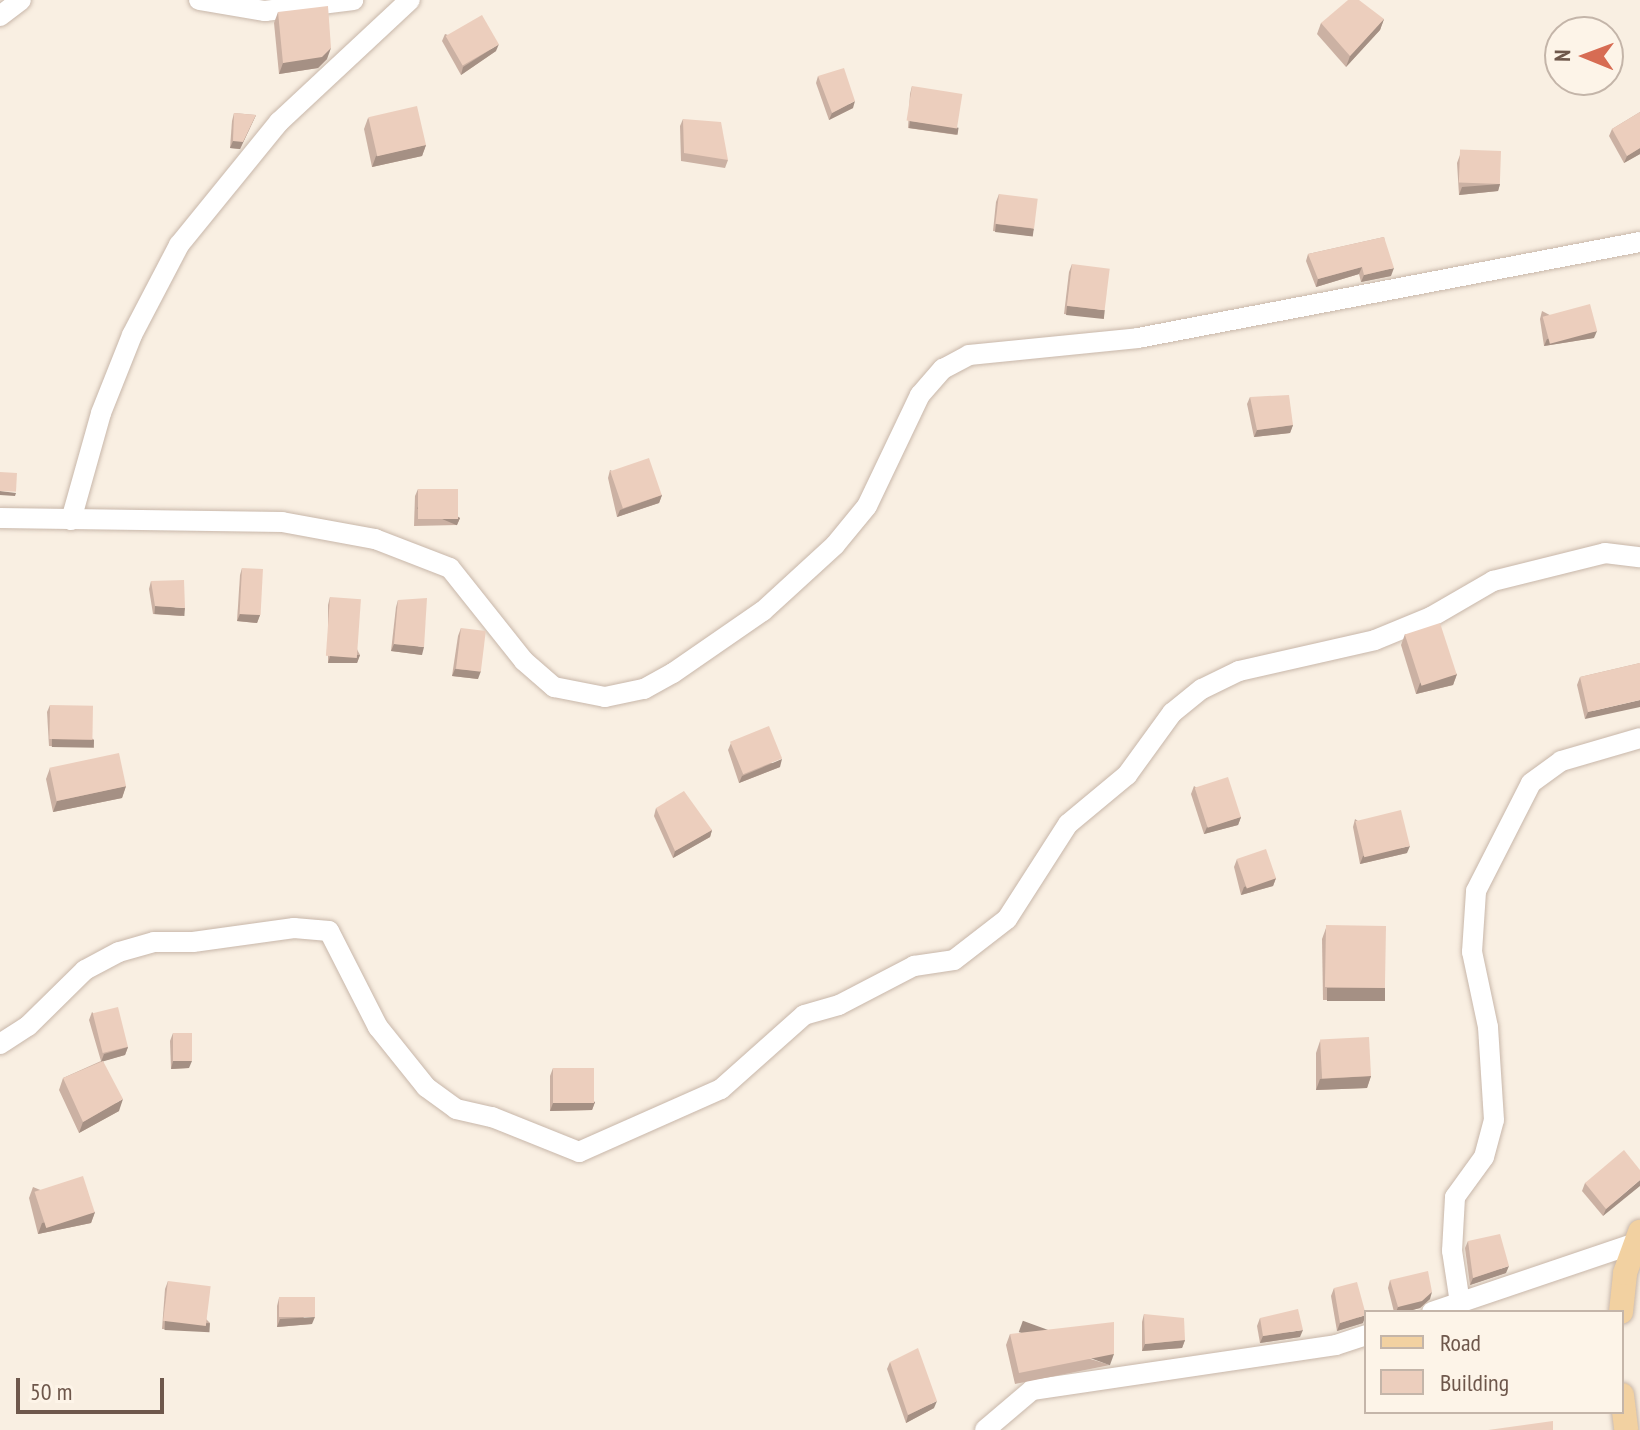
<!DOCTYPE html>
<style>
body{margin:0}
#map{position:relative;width:1640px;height:1430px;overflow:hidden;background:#f9efe2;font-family:"PT Sans Narrow",sans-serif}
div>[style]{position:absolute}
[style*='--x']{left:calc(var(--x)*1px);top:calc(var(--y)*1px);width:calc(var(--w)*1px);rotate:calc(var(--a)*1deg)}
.roads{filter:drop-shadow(0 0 2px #c8b7aa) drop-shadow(0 0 2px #c8b7aa)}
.minor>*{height:20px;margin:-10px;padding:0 10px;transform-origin:10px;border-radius:10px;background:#fff}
.major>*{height:24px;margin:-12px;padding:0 12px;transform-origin:12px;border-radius:12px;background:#f2d1a1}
.wall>*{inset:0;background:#cbb1a3}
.shaded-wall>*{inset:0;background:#a59084;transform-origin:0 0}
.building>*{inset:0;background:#eccebd;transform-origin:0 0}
span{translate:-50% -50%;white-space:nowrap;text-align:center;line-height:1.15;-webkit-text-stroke:6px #fdf4e8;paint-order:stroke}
.legend{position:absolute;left:1364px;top:1310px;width:260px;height:104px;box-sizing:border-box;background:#fdf4e8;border:2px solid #c4b5a9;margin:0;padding:10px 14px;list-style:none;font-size:24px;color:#6e574b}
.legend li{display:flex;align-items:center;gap:16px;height:40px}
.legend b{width:40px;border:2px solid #c4b5a9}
.north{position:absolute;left:1544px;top:16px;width:80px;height:80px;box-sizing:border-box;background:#fdf4e8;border:2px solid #c4b5a9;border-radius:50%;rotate:271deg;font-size:22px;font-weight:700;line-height:32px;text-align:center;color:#6e574b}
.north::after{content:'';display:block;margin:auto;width:28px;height:36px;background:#d76c53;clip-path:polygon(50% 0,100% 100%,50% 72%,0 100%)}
.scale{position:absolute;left:16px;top:1378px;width:148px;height:36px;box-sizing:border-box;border:4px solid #6e574b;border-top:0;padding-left:10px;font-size:24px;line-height:28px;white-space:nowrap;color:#6e574b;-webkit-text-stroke:6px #fdf4e8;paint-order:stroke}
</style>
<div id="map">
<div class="roads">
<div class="minor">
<i style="--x:199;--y:0;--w:67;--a:9.5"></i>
<i style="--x:265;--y:11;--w:89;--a:-7.1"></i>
<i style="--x:0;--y:16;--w:26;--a:-37"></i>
<i style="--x:0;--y:518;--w:282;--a:0.8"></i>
<i style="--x:282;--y:522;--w:95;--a:10.4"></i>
<i style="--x:375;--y:539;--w:80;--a:21.1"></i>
<i style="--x:450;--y:568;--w:119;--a:51.5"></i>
<i style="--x:524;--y:661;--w:40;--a:41"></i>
<i style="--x:554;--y:687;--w:52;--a:11.1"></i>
<i style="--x:605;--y:697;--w:40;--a:-12"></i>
<i style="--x:644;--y:689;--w:33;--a:-29"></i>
<i style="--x:673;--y:673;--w:109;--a:-34.6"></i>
<i style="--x:763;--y:611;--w:98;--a:-42.5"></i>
<i style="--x:835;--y:545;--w:50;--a:-50.6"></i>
<i style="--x:867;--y:506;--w:123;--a:-64.5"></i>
<i style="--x:920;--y:395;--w:35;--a:-49"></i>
<i style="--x:943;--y:369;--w:30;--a:-28"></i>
<i style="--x:969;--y:355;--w:170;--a:-5.7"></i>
<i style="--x:1138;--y:338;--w:511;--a:-10.83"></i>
<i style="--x:71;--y:520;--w:111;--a:-74.3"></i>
<i style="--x:101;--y:413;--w:84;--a:-68.3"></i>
<i style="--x:132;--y:335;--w:102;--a:-62.4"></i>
<i style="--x:179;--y:245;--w:159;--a:-50.9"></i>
<i style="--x:279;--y:122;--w:179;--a:-43"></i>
<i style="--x:0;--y:1044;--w:33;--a:-33"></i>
<i style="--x:28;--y:1026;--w:80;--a:-44.5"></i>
<i style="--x:85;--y:970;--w:38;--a:-28"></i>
<i style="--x:119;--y:952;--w:36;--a:-16"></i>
<i style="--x:154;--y:942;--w:39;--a:0"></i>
<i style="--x:193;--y:942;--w:102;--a:-7.9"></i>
<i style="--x:294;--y:928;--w:35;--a:5"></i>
<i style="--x:329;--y:931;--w:108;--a:63"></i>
<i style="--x:378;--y:1027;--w:77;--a:51.3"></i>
<i style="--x:426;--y:1087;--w:37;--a:36"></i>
<i style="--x:456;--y:1109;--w:37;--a:13"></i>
<i style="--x:492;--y:1117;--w:94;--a:21.9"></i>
<i style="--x:579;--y:1152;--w:155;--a:-23.9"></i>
<i style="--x:721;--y:1089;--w:111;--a:-41.7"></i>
<i style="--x:804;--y:1015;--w:36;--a:-16"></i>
<i style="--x:839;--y:1005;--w:85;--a:-27.5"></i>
<i style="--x:914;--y:966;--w:40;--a:-8.5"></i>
<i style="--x:954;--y:960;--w:67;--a:-37.7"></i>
<i style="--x:1007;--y:919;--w:113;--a:-57.3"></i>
<i style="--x:1068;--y:824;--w:77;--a:-39.7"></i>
<i style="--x:1127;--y:775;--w:77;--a:-54"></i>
<i style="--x:1172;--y:713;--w:38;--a:-39"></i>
<i style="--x:1202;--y:689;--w:41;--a:-25.9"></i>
<i style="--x:1239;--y:671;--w:139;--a:-12.8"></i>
<i style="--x:1375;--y:640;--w:61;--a:-22.3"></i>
<i style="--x:1431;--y:617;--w:72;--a:-30.1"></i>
<i style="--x:1493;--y:581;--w:115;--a:-14"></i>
<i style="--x:1605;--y:553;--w:35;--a:7"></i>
<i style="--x:1460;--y:1303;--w:53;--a:-98.7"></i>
<i style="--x:1452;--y:1251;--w:54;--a:-86.8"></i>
<i style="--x:1455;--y:1197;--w:49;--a:-54.1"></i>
<i style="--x:1484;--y:1157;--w:38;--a:-75"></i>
<i style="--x:1494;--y:1120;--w:93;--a:-93.7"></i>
<i style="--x:1488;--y:1027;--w:77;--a:-102"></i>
<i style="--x:1472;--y:952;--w:61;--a:-86.2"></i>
<i style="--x:1476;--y:891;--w:121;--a:-63"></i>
<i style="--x:1531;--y:783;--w:37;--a:-36"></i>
<i style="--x:1561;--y:761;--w:82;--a:-16.2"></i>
<i style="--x:1432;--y:1312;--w:212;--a:-18.7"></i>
<i style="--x:985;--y:1430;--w:62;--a:-40.4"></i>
<i style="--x:1032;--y:1390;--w:307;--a:-8.4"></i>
<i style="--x:1336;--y:1345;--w:32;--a:-18"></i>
</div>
<div class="major">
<i style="--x:1621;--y:1312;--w:39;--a:-84"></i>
<i style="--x:1625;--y:1273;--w:44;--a:-69.9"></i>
<i style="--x:1622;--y:1395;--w:35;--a:83"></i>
</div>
</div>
<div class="wall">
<i style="clip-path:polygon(278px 12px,327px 59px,318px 68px,279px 74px,274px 23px)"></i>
<i style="clip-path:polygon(1384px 19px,1380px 30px,1346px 67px,1317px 34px,1321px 23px)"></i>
<i style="clip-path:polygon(445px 34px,496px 51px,461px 75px,442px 41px)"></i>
<i style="clip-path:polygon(818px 76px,853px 108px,829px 120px,816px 83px)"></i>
<i style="clip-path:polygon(912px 86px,957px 135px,908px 128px,910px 94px)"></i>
<i style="clip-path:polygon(1640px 112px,1640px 154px,1624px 163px,1609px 136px,1612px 129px)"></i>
<i style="clip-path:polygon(234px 113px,256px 115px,240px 149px,230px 148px,232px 121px)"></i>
<i style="clip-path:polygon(368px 118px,426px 145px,422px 156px,372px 167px,364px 129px)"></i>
<i style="clip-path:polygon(683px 119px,728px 160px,725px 168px,681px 161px,680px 126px)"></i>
<i style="clip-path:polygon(1460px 155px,1500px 184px,1498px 191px,1459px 195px,1457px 163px)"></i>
<i style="clip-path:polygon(999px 194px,1034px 229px,1031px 236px,993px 231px,996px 202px)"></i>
<i style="clip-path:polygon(1384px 237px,1391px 276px,1361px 282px,1359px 274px,1316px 287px,1306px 261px,1308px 254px)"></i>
<i style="clip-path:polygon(1072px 264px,1102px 318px,1064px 314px,1069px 272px)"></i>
<i style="clip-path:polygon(1542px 311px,1594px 338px,1544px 346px,1540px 319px)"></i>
<i style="clip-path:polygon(1250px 397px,1293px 425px,1290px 433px,1254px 437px,1247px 404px)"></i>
<i style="clip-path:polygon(610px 470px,662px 495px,659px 503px,617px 517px,608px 478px)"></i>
<i style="clip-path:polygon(418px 489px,460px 518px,457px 525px,414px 526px,415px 496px)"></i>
<i style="clip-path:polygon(242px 568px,260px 615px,257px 623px,237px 621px,240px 575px)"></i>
<i style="clip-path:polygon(151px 581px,182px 616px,153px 614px,149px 589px)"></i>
<i style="clip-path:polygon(330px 597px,360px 655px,357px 663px,328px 663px,328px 605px)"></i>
<i style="clip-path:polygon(398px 600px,422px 655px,391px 651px,396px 607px)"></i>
<i style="clip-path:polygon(461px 628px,478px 679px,452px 676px,458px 636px)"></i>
<i style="clip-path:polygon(1405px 634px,1457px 674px,1453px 685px,1416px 694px,1401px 645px)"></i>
<i style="clip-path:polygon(1640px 663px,1585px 719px,1577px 685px,1580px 677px)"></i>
<i style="clip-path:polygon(50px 705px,94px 740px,91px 747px,49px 746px,47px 712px)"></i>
<i style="clip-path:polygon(731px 743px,780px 767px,739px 783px,728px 750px)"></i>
<i style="clip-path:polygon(50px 768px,126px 786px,122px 798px,53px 812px,46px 779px)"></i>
<i style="clip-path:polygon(1194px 786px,1241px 817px,1238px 825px,1204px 834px,1191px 794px)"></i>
<i style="clip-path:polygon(656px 808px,712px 830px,710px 837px,673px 858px,654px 816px)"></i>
<i style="clip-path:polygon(1355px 819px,1407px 853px,1360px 864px,1353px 827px)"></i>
<i style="clip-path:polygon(1237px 859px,1276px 878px,1273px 886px,1241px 895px,1234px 867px)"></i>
<i style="clip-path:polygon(1326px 928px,1385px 988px,1381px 1000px,1323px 1000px,1322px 939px)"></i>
<i style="clip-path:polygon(92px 1012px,128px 1047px,125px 1055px,103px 1061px,119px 1111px,79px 1133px,59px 1090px,63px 1078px,101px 1061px,89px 1020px)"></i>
<i style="clip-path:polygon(173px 1033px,189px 1068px,171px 1069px,170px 1041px)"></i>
<i style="clip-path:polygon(1320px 1041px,1371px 1076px,1367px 1088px,1316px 1090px,1316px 1053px)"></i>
<i style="clip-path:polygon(553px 1068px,595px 1102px,592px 1110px,550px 1111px,550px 1076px)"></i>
<i style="clip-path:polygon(1640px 1170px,1603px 1216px,1582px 1191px,1585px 1183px)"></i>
<i style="clip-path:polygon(33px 1187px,95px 1212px,91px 1223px,38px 1234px,29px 1198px)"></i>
<i style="clip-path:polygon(1468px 1241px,1506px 1273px,1470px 1285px,1465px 1248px)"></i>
<i style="clip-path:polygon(1390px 1280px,1430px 1299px,1420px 1308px,1405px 1312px,1394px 1312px,1388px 1288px)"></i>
<i style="clip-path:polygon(168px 1281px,210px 1323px,207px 1331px,162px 1329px,165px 1289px)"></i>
<i style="clip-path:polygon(1334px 1288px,1363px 1323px,1337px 1331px,1331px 1296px)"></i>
<i style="clip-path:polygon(279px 1298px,312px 1324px,277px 1327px,277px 1306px)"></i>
<i style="clip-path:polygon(1144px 1314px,1185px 1340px,1182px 1348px,1142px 1351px,1142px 1322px)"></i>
<i style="clip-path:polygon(1260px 1318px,1300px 1337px,1260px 1343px,1257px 1326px)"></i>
<i style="clip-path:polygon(1010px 1334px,1110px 1365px,1015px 1384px,1006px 1345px)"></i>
<i style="clip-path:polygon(890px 1362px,934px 1408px,906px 1423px,887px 1369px)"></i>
</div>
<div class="shaded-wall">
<i style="clip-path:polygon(1384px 19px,1380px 30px,1346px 67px,1350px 56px)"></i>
<i style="clip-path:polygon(499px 44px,496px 51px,461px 75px,463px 67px)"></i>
<i style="clip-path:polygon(331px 48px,327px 59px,318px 68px,279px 74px,283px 63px)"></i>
<i style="clip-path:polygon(855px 101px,853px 108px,829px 120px,832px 113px)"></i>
<i style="clip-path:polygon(256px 115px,240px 149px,230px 148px,233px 141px)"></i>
<i style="left:910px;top:121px;width:49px;height:7px;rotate:8deg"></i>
<i style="clip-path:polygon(426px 145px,422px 156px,372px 167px,376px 156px)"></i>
<i style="clip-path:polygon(1640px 148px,1640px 154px,1624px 163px,1627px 156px)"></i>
<i style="clip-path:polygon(1500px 184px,1498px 191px,1459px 195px,1462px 187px)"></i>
<i style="left:996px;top:224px;width:38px;height:8px;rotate:7deg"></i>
<i style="clip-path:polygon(1362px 267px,1359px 274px,1316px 287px,1318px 279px)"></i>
<i style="clip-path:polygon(1394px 268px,1391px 276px,1361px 282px,1364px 275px)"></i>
<i style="left:1067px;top:306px;width:38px;height:9px;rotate:6deg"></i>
<i style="clip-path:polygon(1597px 331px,1594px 338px,1544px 346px,1547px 339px)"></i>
<i style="clip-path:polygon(1293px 425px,1290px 433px,1254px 437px,1257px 430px)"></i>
<i style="clip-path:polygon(0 491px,16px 493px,15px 496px,0 495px)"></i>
<i style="clip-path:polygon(662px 495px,659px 503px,617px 517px,620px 510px)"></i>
<i style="left:460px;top:518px;width:8px;height:43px;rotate:113deg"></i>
<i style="left:155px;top:606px;width:30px;height:8px;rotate:4deg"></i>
<i style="clip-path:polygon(240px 614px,260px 615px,257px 623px,237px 621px)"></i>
<i style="clip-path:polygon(394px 644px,424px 647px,422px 655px,391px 651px)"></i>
<i style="clip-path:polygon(360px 655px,357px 663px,328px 663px,330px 656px)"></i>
<i style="clip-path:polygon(455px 669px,481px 671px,478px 679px,452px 676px)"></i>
<i style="clip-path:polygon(1457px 674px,1453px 685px,1416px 694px,1420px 683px)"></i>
<i style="clip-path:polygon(1640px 700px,1640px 707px,1585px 719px,1588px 712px)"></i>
<i style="left:52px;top:739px;width:42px;height:8px;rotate:1deg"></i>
<i style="clip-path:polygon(782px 759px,780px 767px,739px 783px,742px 776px)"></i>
<i style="clip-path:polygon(126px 786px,122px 798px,53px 812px,57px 801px)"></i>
<i style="clip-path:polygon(1241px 817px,1238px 825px,1204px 834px,1207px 827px)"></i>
<i style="clip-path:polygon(712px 830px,710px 837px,673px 858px,675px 851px)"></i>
<i style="clip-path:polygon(1410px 846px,1407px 853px,1360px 864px,1363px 856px)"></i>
<i style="clip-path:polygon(1276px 878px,1273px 886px,1241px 895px,1244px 887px)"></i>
<i style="left:1327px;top:988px;width:58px;height:13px"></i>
<i style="clip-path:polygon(128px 1047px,125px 1055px,101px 1062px,104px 1054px)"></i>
<i style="clip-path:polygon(173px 1061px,192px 1061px,189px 1068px,171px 1069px)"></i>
<i style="clip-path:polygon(1371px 1076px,1367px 1088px,1316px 1090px,1320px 1079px)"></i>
<i style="clip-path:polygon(123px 1099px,119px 1111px,79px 1133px,83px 1122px)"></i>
<i style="clip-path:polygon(595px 1102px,592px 1110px,550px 1111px,553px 1103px)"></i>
<i style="clip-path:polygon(1640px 1180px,1640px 1186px,1603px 1216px,1606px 1209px)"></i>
<i style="clip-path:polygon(95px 1212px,91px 1223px,38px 1234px,42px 1223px)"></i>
<i style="clip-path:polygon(1509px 1266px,1506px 1273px,1470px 1285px,1473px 1278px)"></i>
<i style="clip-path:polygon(1432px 1292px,1430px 1299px,1420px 1308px,1405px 1312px,1396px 1312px,1398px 1307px)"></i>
<i style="clip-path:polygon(1366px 1315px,1363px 1323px,1337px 1331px,1340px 1323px)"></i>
<i style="clip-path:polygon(315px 1317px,312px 1324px,277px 1327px,280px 1319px)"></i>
<i style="left:165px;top:1321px;width:45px;height:9px;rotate:3deg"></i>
<i style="clip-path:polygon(1303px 1330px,1300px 1337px,1260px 1343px,1263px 1336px)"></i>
<i style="clip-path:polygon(1185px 1340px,1182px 1348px,1142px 1351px,1145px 1344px)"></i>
<i style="left:1114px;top:1354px;width:12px;height:97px;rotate:110deg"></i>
<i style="clip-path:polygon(937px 1401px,934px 1408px,906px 1423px,908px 1415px)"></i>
</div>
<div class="building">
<i style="clip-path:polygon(1348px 0,1359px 0,1384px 19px,1350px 56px,1321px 23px)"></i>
<i style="clip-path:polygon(328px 6px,331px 48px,322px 57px,283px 63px,278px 12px)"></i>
<i style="left:482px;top:15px;width:34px;height:42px;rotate:60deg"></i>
<i style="clip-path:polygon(844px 68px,855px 101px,832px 113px,818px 76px)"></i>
<i style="left:912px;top:86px;width:51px;height:35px;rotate:9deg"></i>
<i style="left:417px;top:106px;width:40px;height:50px;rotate:77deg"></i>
<i style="clip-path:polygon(1640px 112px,1640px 148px,1627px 156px,1612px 129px)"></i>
<i style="clip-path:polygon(234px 113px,256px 115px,243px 142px,233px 141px)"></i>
<i style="clip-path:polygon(683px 119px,721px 122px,728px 160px,684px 153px)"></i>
<i style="left:1501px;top:151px;width:33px;height:41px;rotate:92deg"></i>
<i style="left:999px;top:194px;width:39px;height:30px;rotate:7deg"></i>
<i style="clip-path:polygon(1384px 237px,1394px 268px,1364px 275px,1362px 267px,1318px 279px,1308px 254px)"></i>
<i style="left:1072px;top:264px;width:38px;height:42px;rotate:7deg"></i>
<i style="left:1590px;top:304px;width:28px;height:49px;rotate:75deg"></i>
<i style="clip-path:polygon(1289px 395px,1293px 425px,1257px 430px,1250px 397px)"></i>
<i style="left:649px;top:458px;width:39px;height:41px;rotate:71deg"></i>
<i style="left:0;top:472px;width:17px;height:19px;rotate:3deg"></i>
<i style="left:418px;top:489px;width:40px;height:30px"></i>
<i style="left:242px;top:568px;width:21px;height:46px;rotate:3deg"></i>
<i style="clip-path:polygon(184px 580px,185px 608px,155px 606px,151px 581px)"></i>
<i style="left:330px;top:597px;width:31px;height:59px;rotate:4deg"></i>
<i style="clip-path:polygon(427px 598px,424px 647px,394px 644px,398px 600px)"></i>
<i style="left:1440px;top:623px;width:54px;height:37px;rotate:72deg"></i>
<i style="left:461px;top:628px;width:25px;height:41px;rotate:7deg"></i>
<i style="clip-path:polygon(1640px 663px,1640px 700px,1588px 712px,1580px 677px)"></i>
<i style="left:50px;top:705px;width:43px;height:34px;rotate:1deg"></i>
<i style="left:769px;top:726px;width:35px;height:42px;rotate:68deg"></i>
<i style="left:119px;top:753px;width:34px;height:71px;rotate:78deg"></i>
<i style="left:1228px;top:777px;width:42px;height:35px;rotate:72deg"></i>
<i style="clip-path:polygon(684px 791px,712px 830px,675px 851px,656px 808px)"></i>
<i style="left:1401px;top:810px;width:37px;height:47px;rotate:76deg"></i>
<i style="left:1266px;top:849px;width:31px;height:31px;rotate:71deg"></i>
<i style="left:1386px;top:926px;width:62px;height:60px;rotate:91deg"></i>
<i style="left:118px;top:1007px;width:41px;height:26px;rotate:76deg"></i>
<i style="left:173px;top:1033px;width:19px;height:28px"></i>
<i style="left:1369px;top:1037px;width:39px;height:49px;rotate:87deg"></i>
<i style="clip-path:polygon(103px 1061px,123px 1099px,83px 1122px,63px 1078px)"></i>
<i style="left:553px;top:1068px;width:41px;height:35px"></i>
<i style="clip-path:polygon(1624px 1150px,1640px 1170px,1640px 1180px,1606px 1209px,1585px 1183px)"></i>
<i style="left:83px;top:1176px;width:38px;height:51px;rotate:72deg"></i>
<i style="clip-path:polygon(1500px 1234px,1509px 1266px,1473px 1278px,1468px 1241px)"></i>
<i style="clip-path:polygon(1428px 1271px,1432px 1292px,1422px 1301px,1398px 1307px,1390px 1280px)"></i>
<i style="left:168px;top:1281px;width:43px;height:40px;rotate:7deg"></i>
<i style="clip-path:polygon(1357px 1282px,1366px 1315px,1340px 1323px,1334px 1288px)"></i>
<i style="left:315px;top:1297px;width:20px;height:36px;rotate:90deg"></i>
<i style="clip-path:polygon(1298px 1309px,1303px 1330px,1263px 1336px,1260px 1318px)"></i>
<i style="clip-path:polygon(1144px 1314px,1184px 1318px,1185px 1340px,1145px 1344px)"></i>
<i style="clip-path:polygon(1114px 1322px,1114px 1354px,1019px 1373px,1010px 1334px)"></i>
<i style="clip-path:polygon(918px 1348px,937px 1401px,908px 1415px,890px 1362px)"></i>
<i style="clip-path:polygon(1553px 1421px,1553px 1430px,1488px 1430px)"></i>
</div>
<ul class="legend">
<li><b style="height:10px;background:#f2d1a1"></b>Road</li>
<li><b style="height:22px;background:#eccebd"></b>Building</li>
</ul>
<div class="north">N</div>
<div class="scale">50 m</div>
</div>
